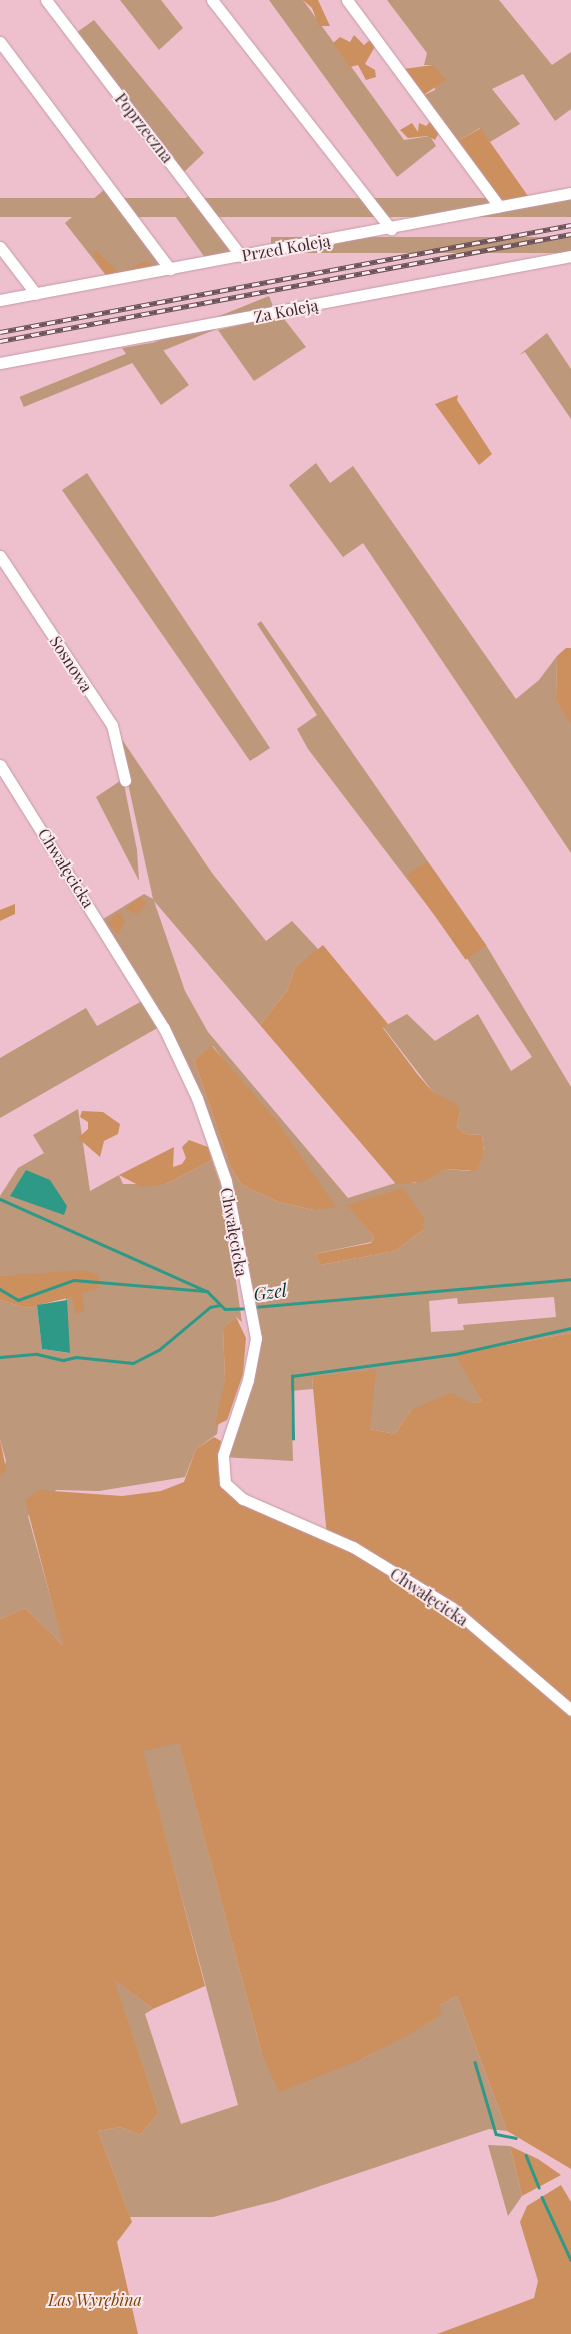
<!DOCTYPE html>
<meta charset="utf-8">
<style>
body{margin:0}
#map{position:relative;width:571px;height:2334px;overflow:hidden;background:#eec0cd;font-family:"Playfair Display",serif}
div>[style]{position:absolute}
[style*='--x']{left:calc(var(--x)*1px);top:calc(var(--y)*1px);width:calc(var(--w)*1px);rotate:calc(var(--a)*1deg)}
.green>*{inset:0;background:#be987a;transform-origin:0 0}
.forest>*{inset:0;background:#cc8f5e;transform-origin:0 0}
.water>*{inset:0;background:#2f9988}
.stream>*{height:2.5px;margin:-1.25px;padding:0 1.25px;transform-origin:1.25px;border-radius:1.25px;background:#2f9988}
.roads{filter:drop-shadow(0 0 1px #c599a6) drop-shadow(0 0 1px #c599a6)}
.street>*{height:11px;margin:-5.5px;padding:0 5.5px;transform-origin:5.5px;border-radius:5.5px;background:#fff}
.rail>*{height:4.5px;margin-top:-2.25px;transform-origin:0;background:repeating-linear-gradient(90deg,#fce9ee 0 8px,#6c535a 0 16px);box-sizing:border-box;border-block:1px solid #6c535a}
span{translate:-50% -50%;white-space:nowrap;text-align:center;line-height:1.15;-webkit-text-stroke:4px #fce9ee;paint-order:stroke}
.street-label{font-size:16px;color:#3c2b30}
.park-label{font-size:16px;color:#7b4201;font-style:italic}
.water-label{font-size:18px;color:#03352d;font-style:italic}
</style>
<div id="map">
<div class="green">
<i style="clip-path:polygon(120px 0,161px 0,183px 28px,159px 50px)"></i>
<i style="clip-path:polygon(269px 0,303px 0,404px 140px,430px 136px,436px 146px,397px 177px)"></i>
<i style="clip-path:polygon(387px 0,499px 0,552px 65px,571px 52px,571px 109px,555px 121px,523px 74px,492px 89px,520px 124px,490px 142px,480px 128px,458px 141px,422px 96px,435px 90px,433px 65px,424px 65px,427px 53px)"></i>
<i style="clip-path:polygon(94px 20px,204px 153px,184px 172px,76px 33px)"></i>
<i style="clip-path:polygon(105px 189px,166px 265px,108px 278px,65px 223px)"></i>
<i style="clip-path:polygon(193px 193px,232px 253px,206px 259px,170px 209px)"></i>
<i style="left:571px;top:198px;width:19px;height:581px;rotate:90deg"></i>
<i style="left:571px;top:237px;width:16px;height:300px;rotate:90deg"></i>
<i style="left:269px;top:296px;width:11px;height:269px;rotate:68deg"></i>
<i style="clip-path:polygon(281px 315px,306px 347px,254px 381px,218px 330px)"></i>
<i style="clip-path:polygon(547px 333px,571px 369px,571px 419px,525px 352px,519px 355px)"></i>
<i style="clip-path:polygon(157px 342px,189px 385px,161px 405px,122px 348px)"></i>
<i style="clip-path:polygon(316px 463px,330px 483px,353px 466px,516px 699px,539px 680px,557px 656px,556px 701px,571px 723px,571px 853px,363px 543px,343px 557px,289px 485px)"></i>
<i style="clip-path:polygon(87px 473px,270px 748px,250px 761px,62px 490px)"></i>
<i style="clip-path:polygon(evenodd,261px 621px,486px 945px,571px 1087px,571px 1333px,456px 1354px,482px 1402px,411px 1410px,395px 1434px,370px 1429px,312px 1377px,313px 1389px,291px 1391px,293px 1461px,222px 1457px,258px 1344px,236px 1208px,188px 1064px,103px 919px,144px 894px,153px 899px,117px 732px,212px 873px,266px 941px,292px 921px,319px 950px,295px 968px,287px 991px,260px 1025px,154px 901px,185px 991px,208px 1032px,348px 1198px,402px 1181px,415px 1183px,446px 1169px,470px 1171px,484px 1152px,482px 1135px,465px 1134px,457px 1127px,460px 1111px,433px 1092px,383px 1027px,407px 1014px,435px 1041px,478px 1014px,511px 1071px,532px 1057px,464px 954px,308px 749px,297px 729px,317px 715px,257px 624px,261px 621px,213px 1046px,233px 1072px,314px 1210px,278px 1202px,242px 1185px,231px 1168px,194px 1060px,213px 1046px,261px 621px,348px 1205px,423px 1230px,395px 1251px,320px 1265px,315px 1254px,371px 1242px,374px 1237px,348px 1205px,261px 621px,554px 1297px,556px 1317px,463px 1325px,464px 1330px,431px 1332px,429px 1301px,457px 1298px,458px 1304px,554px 1297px)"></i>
<i style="clip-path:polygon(123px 779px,137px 850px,139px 881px,96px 797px)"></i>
<i style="clip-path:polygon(142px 1001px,159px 1027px,0 1118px,0 1058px,86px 1008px,97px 1026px)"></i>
<i style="clip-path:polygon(78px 1109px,90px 1191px,119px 1175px,123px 1184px,166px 1184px,212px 1160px,223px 1192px,242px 1322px,236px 1317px,223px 1328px,225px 1378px,217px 1434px,196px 1449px,185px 1477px,99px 1491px,56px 1490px,28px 1516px,64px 1646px,25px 1608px,0 1619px,0 1479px,6px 1461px,0 1439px,0 1300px,26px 1308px,37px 1305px,42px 1349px,69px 1353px,66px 1298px,82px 1293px,32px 1275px,0 1276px,0 1196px,18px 1168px,44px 1153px,33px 1135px)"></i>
<i style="clip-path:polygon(179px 1742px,262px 2054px,362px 2059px,434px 2020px,440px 2005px,457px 1996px,507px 2131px,489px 2129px,276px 2201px,213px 2217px,130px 2217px,98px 2131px,120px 2127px,140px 2135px,159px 2113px,113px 1979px,153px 2009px,145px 2014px,181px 2124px,238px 2105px,142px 1751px)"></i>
<i style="clip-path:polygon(488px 2145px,510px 2146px,522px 2196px,508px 2216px)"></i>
</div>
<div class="forest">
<i style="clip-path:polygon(303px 0,318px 0,330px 26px,319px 26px,312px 8px)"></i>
<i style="clip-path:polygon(354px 35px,364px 45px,371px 39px,377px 43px,365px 64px,375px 70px,376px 77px,366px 80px,358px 65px,350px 67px,333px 43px,340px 37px,350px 42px)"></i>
<i style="clip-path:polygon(433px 65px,446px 80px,422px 96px,403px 69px)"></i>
<i style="clip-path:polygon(431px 121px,440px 131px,435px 140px,428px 136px,408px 138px,400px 130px,412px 123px,418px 132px,419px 123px,426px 126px)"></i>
<i style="clip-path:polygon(481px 128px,490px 142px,528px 196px,502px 202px,458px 141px)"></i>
<i style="clip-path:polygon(96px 250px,119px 273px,146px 261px,157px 268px,108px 278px,92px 253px)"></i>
<i style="clip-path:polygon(458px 395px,457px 400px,492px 454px,479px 465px,435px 404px)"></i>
<i style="clip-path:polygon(566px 648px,571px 648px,571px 724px,556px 701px,557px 656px)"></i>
<i style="left:427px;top:861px;width:103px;height:25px;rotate:55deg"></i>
<i style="clip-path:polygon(140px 897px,147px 903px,137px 914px,125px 909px)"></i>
<i style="clip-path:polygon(15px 904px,15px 914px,0 921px,0 910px)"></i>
<i style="clip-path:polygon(116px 913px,121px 913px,125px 923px,118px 934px,108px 924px)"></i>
<i style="clip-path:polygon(323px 945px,388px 1024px,383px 1028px,418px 1075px,433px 1092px,455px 1103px,460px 1111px,457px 1127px,465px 1134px,482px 1135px,484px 1152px,476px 1171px,446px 1169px,422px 1182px,396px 1184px,260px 1025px,287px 991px,295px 968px)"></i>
<i style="clip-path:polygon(212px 1046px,277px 1121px,336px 1207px,314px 1210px,278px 1202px,242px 1185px,231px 1168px,194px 1060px)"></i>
<i style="clip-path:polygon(82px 1111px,103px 1112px,120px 1124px,118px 1134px,104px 1141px,100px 1157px,78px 1138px,88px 1129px,88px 1122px,80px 1117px)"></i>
<i style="clip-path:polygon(189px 1140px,208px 1147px,212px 1160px,166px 1184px,142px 1187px,119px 1175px,174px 1147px,173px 1167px,182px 1164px,186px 1158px,182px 1147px)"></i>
<i style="clip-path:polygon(403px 1188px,424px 1219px,423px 1230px,395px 1251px,320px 1265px,315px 1254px,371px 1243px,374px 1237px,347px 1205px)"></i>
<i style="clip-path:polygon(83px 1270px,99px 1275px,98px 1289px,82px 1293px,84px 1311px,76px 1314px,72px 1297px,26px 1308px,0 1300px,0 1276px)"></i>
<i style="clip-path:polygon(236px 1317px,246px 1338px,243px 1374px,227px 1420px,215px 1426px,225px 1378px,223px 1328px)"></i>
<i style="clip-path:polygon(571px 1333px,571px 2169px,507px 2131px,457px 1996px,440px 2005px,441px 2013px,434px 2020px,410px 2034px,362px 2059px,279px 2092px,262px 2054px,179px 1743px,143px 1751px,205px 1986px,153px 2009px,114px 1980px,159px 2113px,140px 2135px,120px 2127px,98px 2131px,132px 2222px,117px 2242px,138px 2334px,0 2334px,0 1619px,25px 1608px,63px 1645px,25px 1500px,39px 1490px,122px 1496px,161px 1491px,184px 1482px,196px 1449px,214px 1437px,221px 1441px,218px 1471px,224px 1485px,327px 1537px,312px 1377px,376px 1370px,370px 1429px,395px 1434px,411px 1410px,451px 1393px,471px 1403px,482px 1402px,455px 1354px)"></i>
<i style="clip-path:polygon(0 1439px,6px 1469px,0 1479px)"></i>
<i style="clip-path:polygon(510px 2146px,538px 2159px,561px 2175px,522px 2196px)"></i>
<i style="clip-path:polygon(561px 2185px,571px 2202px,571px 2334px,437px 2334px,534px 2298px,538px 2281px,520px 2222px,527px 2206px)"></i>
</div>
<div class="water">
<i style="clip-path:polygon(26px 1170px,50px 1180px,67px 1206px,64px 1215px,10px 1196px)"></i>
<i style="clip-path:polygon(67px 1300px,70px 1353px,42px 1349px,37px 1305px)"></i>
</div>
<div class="stream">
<i style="--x:0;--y:1199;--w:227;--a:24"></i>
<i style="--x:207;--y:1291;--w:25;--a:45"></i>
<i style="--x:225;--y:1309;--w:23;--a:-2"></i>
<i style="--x:0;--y:1289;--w:21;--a:31"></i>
<i style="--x:18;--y:1300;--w:59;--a:-19.7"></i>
<i style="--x:74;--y:1280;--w:132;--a:4.8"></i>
<i style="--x:253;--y:1307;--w:319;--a:-5"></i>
<i style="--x:0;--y:1357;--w:37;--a:-5"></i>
<i style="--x:37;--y:1354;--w:27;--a:13"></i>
<i style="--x:63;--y:1360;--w:13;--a:-13"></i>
<i style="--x:76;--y:1357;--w:57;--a:6"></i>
<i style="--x:133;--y:1363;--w:30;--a:-27"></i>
<i style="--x:160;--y:1349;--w:65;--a:-40"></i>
<i style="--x:210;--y:1307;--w:10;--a:-11"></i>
<i style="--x:293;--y:1439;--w:63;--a:-90.9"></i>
<i style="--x:292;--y:1376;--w:164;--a:-7.7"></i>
<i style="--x:455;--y:1354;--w:119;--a:-12.6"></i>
<i style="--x:475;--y:2062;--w:75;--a:73.7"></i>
<i style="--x:496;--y:2134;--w:20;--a:11"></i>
<i style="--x:526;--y:2155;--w:35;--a:68"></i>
<i style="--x:542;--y:2197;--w:69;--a:65.3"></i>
</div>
<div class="roads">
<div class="street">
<i style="--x:46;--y:0;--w:322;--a:52.7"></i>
<i style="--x:212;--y:0;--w:291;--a:52"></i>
<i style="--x:347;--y:0;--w:256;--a:53.6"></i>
<i style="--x:0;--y:42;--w:284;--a:53.2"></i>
<i style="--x:0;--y:247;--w:59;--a:52.5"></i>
<i style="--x:0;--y:300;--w:581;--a:-10.61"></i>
<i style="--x:0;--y:363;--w:581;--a:-10.61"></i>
<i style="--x:0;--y:556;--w:203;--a:56.5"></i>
<i style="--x:112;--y:725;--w:57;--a:76.7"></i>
<i style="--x:0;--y:765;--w:310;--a:58.1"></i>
<i style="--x:164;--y:1028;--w:77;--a:64.8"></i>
<i style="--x:197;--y:1098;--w:88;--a:70.7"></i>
<i style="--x:226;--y:1181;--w:160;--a:79.2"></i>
<i style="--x:256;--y:1338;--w:43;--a:100.8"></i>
<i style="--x:248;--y:1380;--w:79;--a:108.4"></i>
<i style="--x:223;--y:1455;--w:28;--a:86"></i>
<i style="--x:225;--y:1483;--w:24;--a:42"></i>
<i style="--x:243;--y:1499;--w:120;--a:23.6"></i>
<i style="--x:353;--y:1547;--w:115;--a:31.5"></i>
<i style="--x:451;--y:1607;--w:158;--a:40.6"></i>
</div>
</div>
<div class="rail">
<i style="--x:0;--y:332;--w:581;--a:-10.61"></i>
<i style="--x:0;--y:341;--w:581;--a:-10.61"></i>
</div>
<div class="street-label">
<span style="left:144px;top:128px;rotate:52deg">Poprzeczna</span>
<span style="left:286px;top:248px;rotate:-10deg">Przed Koleją</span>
<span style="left:286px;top:311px;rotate:-11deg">Za Koleją</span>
<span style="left:71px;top:664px;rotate:57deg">Sosnowa</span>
<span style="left:66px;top:868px;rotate:58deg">Chwałęcicka</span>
<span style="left:234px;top:1232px;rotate:80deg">Chwałęcicka</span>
<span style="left:429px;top:1597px;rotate:34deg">Chwałęcicka</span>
</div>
<div class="park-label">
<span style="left:95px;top:2300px">Las Wyrębina</span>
</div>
<div class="water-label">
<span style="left:270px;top:1292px;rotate:-8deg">Gzel</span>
</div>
</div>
